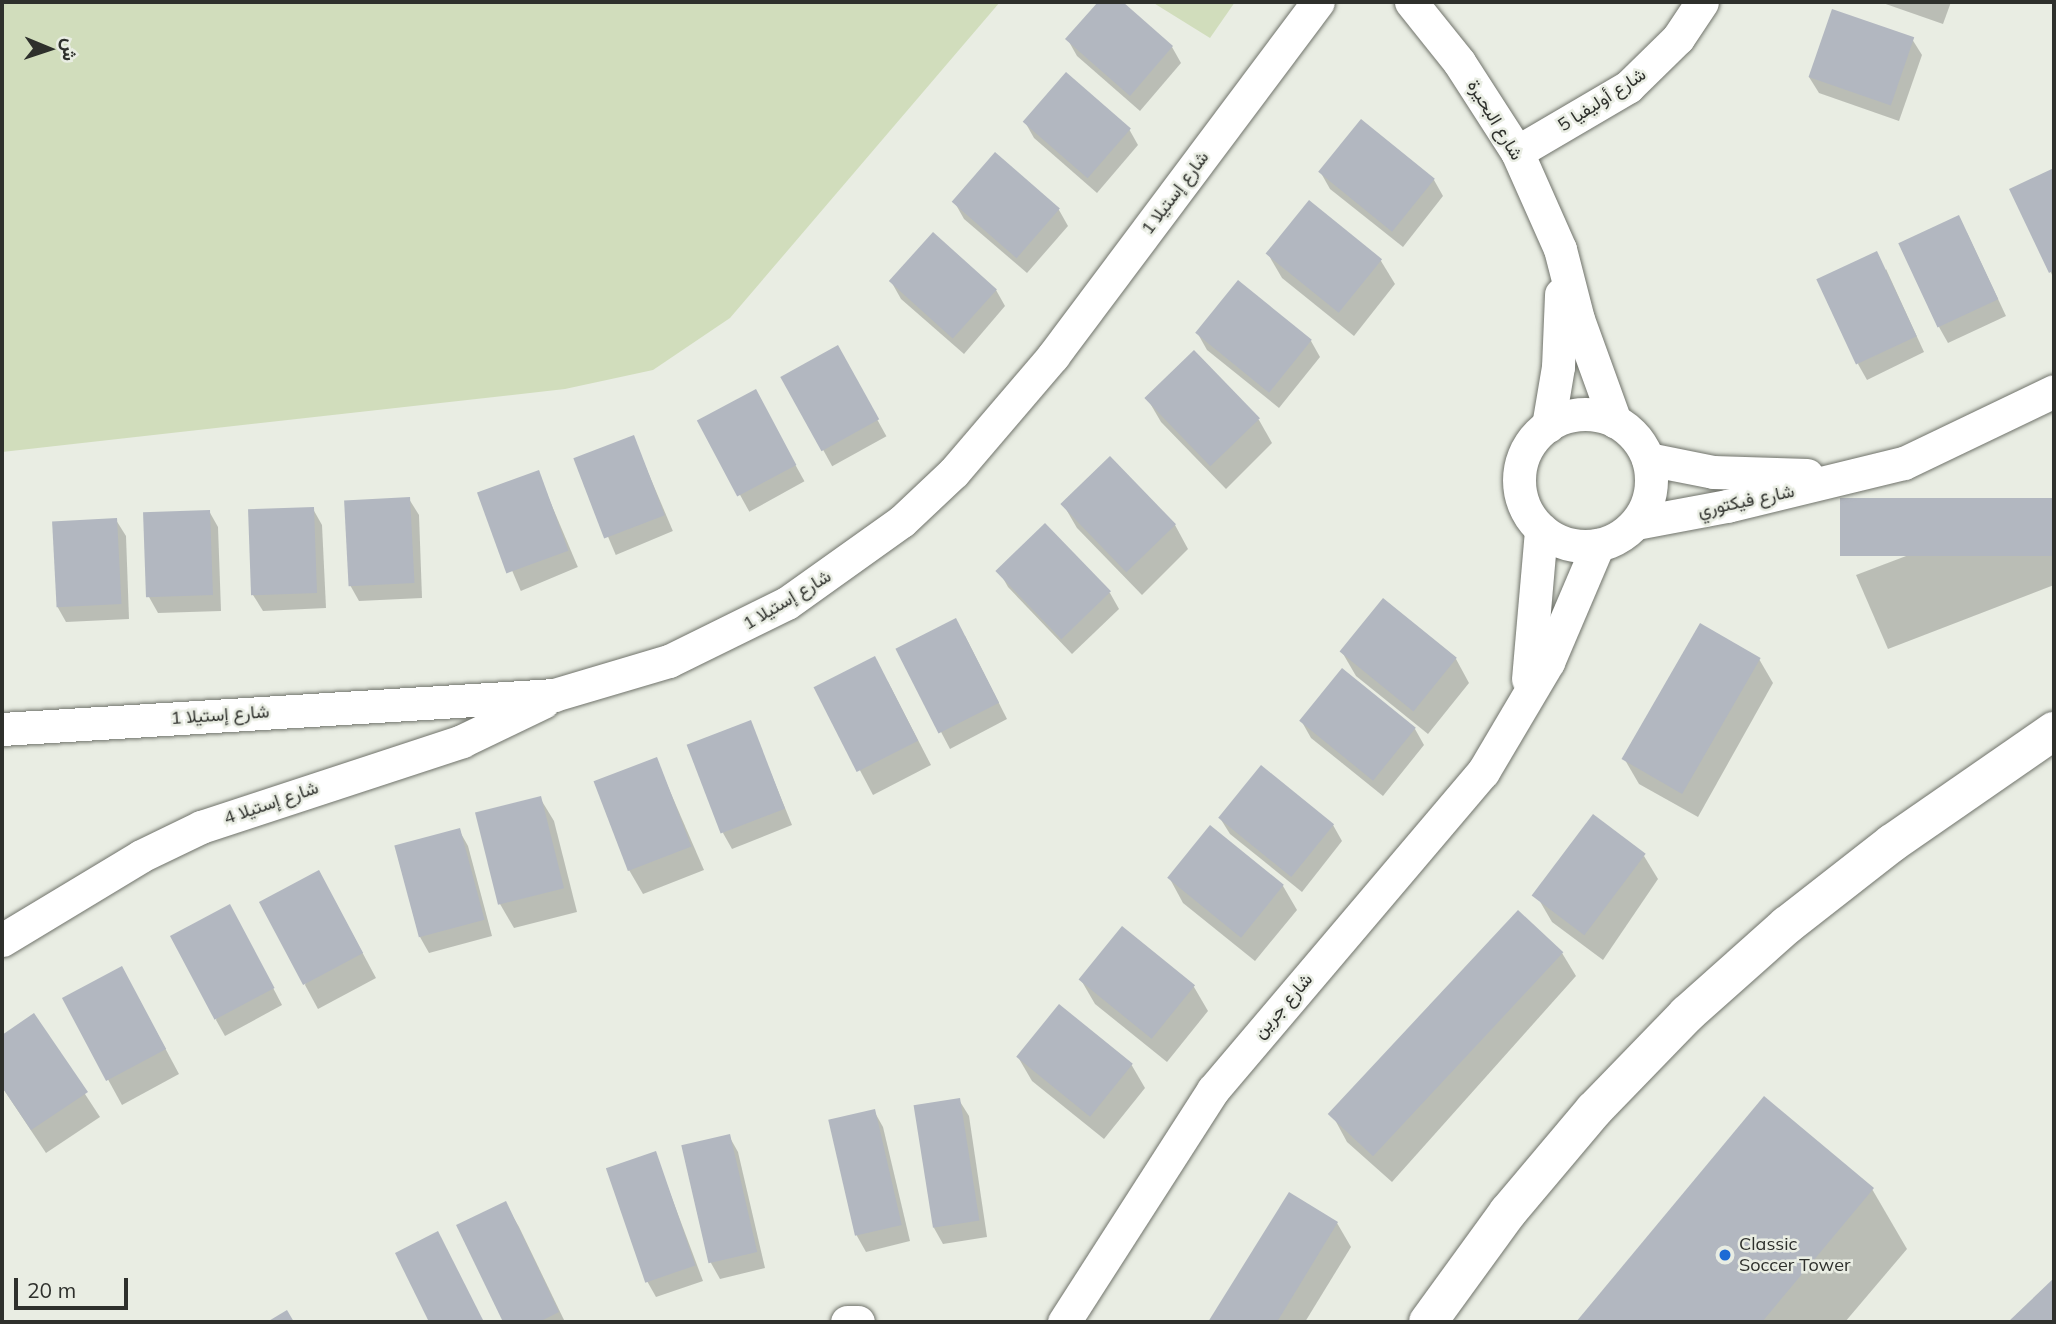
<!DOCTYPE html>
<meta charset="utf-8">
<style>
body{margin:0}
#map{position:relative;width:2056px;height:1324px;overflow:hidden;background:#e9ede3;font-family:Mulish,Vazirmatn,sans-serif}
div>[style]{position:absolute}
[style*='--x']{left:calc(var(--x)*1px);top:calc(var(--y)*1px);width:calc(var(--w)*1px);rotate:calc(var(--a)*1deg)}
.green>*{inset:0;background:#d1ddbc}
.shadow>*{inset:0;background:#0003;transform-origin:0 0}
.building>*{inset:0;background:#b2b7c0;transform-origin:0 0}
.roads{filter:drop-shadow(0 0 2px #70736b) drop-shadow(0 0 2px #70736b)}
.minor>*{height:33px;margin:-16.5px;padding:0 16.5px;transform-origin:16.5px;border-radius:16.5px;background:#fff}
.minor>.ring{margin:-16.5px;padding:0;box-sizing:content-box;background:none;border:33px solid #fff;border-radius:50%}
.secondary>*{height:38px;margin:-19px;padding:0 19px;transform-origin:19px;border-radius:19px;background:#fff}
.dots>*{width:19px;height:19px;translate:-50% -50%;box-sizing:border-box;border:4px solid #e9ede3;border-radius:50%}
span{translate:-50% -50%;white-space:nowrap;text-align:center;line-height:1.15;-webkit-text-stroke:5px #e9ede3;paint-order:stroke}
.street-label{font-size:18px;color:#2e302c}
.poi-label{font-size:18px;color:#2e302c}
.left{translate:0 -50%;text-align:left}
.frame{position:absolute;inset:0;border:4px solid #2e302c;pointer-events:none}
.north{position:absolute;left:14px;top:14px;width:70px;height:70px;-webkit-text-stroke:5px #e9ede3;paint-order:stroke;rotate:92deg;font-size:19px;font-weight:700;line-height:28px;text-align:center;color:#2e302c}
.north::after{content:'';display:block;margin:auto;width:24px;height:32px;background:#2e302c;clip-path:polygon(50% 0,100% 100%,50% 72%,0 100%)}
.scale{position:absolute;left:14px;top:1278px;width:114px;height:32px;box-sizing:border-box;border:4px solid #2e302c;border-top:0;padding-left:9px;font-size:21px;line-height:24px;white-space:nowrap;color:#2e302c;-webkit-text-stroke:5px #e9ede3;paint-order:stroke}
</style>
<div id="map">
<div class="green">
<i style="clip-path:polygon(2px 2px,1000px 2px,730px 318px,653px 370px,565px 389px,2px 452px)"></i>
<i style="clip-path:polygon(1152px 2px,1235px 2px,1210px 38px)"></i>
</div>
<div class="shadow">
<i style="clip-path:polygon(1100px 2px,1121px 2px,1172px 47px,1181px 63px,1140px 111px,1077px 56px,1068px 40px)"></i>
<i style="clip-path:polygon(1880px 2px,1951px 2px,1943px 24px)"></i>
<i style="clip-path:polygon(1912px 39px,1922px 55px,1899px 121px,1819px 93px,1809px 77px)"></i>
<i style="clip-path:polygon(1025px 122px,1129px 129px,1138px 145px,1097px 193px,1034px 138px)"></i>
<i style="clip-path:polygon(995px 155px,1059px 210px,1068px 226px,1027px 273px,964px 219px,955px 203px)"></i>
<i style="clip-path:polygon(2054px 170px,2054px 279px,2012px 190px)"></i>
<i style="clip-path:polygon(1321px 173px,1434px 180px,1443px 196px,1403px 247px,1330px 189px)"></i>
<i style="clip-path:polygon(1309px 202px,1381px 261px,1395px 284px,1354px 336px,1282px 278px,1268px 254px)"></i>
<i style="clip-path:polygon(1967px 233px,2006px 316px,1948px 343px,1939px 327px)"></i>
<i style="clip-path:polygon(1886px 269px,1924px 352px,1867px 380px,1858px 364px)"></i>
<i style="clip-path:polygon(892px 283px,996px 290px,1005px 306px,964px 354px,901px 299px)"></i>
<i style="clip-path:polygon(1198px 334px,1311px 341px,1320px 357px,1279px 408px,1207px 350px)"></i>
<i style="left:837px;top:347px;width:102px;height:62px;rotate:61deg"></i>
<i style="left:755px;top:392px;width:102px;height:63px;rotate:61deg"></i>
<i style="clip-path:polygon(1147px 398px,1259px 420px,1272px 443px,1226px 489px,1161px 422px)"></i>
<i style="left:633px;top:437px;width:102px;height:62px;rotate:67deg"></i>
<i style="clip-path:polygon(1110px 458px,1175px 525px,1188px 549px,1142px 595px,1077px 528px,1063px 504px)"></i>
<i style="left:538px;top:473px;width:102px;height:62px;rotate:67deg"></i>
<i style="clip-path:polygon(409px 499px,419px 515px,422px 598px,359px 601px,350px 585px)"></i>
<i style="clip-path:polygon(2054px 500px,2054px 585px,1888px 649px,1856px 575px)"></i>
<i style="clip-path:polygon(313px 509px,322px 525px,326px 608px,263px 611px,253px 595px)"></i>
<i style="clip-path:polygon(209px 511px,218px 527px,221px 611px,158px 613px,149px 597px)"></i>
<i style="clip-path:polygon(116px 520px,126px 536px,129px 619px,66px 622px,57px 606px)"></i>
<i style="clip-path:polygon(999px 571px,1110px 593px,1119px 609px,1072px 654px,1008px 587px)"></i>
<i style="clip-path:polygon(965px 636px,1007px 719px,950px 749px,898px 650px)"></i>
<i style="clip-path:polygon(1342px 652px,1456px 659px,1469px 683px,1428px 734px,1356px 676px)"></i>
<i style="clip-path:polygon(1759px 659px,1773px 683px,1698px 817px,1639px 784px,1625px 760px)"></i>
<i style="clip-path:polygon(888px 682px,931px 765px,873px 795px,817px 689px)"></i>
<i style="clip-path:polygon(750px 722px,792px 825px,732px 849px,723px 833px)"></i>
<i style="clip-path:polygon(1302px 722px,1415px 729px,1424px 745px,1383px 796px,1311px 738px)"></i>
<i style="clip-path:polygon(656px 759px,704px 870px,643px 894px,629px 870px)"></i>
<i style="clip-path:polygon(540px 798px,554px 821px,577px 912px,514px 928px,500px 904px,477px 814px)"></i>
<i style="clip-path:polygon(1220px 818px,1333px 825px,1342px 841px,1302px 892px,1230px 834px)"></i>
<i style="clip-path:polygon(459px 830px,468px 846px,492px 936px,429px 953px,420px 937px,397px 847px)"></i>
<i style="clip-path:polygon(1644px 856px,1658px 879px,1603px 960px,1552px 922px,1538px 898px)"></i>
<i style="clip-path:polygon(1170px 879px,1283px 886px,1297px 910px,1255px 961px,1183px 903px)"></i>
<i style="clip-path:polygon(332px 896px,376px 978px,318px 1009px,305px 985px)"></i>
<i style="clip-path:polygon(239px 923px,282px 1005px,225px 1036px,216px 1020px)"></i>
<i style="clip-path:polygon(1562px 953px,1576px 976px,1392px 1182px,1347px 1142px,1334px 1118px)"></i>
<i style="clip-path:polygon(1081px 980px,1194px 987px,1208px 1011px,1167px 1062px,1095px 1004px)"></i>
<i style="clip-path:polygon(135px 992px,179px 1074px,122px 1105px,64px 999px)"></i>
<i style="clip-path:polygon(34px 1016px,100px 1117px,46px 1153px,2px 1087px,2px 1037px)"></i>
<i style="clip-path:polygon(1018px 1057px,1131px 1064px,1145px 1088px,1104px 1139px,1032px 1081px)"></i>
<i style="clip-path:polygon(1764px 1099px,1872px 1189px,1907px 1249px,1845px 1322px,1579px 1322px)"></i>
<i style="clip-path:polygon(959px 1100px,969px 1116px,987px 1237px,943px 1244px,934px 1228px)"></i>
<i style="clip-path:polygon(874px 1111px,883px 1127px,910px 1241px,866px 1252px,857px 1236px,830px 1122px)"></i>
<i style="clip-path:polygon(729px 1136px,738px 1152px,765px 1268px,720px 1279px,711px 1263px)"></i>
<i style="clip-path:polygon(655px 1153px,703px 1281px,656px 1297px,647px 1281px)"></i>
<i style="clip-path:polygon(1289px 1194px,1337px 1223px,1351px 1247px,1305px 1322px,1210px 1322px)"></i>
<i style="clip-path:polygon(505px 1203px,519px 1227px,565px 1322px,505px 1322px,459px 1226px)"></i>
</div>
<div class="building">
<i style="clip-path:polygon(1098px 2px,1123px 2px,1173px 46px,1130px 96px,1065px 39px)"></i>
<i style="left:1832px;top:9px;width:87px;height:72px;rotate:19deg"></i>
<i style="left:1066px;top:72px;width:86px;height:66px;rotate:41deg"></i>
<i style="left:1361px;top:119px;width:95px;height:68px;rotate:39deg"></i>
<i style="left:995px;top:152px;width:86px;height:66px;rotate:41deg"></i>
<i style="clip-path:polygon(2054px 168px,2054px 270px,2049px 273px,2009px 189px)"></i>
<i style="left:1309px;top:200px;width:94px;height:69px;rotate:39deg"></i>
<i style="left:1959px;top:215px;width:93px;height:67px;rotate:65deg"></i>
<i style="left:933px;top:232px;width:86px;height:66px;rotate:42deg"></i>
<i style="left:1877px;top:251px;width:94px;height:67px;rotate:65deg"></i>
<i style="left:1238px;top:280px;width:95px;height:68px;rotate:39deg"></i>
<i style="left:838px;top:345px;width:85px;height:66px;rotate:61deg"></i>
<i style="left:1194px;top:350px;width:95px;height:69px;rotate:46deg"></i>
<i style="left:756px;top:389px;width:86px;height:67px;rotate:62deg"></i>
<i style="left:634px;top:435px;width:86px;height:65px;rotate:69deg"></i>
<i style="left:1110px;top:456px;width:95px;height:69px;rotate:46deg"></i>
<i style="left:539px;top:470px;width:86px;height:66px;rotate:70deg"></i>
<i style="left:410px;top:497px;width:86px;height:66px;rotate:87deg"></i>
<i style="left:2054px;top:498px;width:58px;height:214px;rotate:90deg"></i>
<i style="left:314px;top:507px;width:86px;height:66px;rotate:88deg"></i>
<i style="left:210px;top:510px;width:85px;height:67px;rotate:88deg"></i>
<i style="left:117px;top:518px;width:86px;height:65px;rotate:87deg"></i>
<i style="left:1045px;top:523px;width:95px;height:69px;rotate:46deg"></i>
<i style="left:1383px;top:598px;width:95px;height:69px;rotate:39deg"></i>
<i style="left:956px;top:618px;width:95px;height:68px;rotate:63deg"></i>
<i style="left:1700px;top:623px;width:70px;height:157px;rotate:30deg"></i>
<i style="left:875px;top:656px;width:95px;height:69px;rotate:63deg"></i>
<i style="left:1342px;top:668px;width:95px;height:68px;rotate:39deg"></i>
<i style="left:751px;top:720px;width:95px;height:69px;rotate:69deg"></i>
<i style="left:657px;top:757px;width:96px;height:68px;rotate:69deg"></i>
<i style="left:1261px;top:765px;width:94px;height:68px;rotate:39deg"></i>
<i style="left:541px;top:796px;width:95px;height:68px;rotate:76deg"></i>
<i style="left:1593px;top:814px;width:66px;height:102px;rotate:37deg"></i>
<i style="left:1210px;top:825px;width:95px;height:68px;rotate:39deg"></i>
<i style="left:460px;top:828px;width:95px;height:68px;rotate:75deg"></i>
<i style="left:319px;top:870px;width:94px;height:68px;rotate:62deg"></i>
<i style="left:230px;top:904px;width:95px;height:68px;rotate:62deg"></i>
<i style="left:1518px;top:910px;width:62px;height:279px;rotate:43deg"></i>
<i style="left:1122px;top:926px;width:94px;height:69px;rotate:39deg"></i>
<i style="left:122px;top:966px;width:94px;height:68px;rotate:62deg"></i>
<i style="left:1059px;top:1004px;width:95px;height:68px;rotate:39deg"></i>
<i style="clip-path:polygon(34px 1013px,88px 1092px,31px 1130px,2px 1087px,2px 1035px)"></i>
<i style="clip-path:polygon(1764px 1096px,1874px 1188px,1762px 1322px,1576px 1322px)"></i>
<i style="left:960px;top:1098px;width:124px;height:47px;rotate:81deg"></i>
<i style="left:875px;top:1109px;width:119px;height:48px;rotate:77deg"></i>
<i style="left:730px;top:1134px;width:121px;height:50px;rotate:77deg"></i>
<i style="left:656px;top:1151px;width:121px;height:53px;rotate:71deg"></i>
<i style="clip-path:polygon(1289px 1192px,1338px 1222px,1277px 1322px,1208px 1322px)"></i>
<i style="clip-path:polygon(506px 1201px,559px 1312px,539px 1322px,503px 1322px,456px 1225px)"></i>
<i style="clip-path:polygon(438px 1231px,484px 1322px,429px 1322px,395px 1253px)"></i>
<i style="clip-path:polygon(2054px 1278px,2054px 1322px,2008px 1322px)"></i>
<i style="clip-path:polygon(287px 1310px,294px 1322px,267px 1322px)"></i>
</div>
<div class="roads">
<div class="minor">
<i style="--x:1411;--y:2;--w:77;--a:51.3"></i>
<i style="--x:1459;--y:62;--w:107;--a:57.2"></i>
<i style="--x:1517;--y:152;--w:106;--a:66.1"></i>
<i style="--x:1560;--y:249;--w:72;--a:75.6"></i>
<i style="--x:1578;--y:319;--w:109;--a:70.1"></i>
<i style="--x:1517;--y:152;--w:129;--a:-30.4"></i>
<i style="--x:1628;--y:87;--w:70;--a:-44.4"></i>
<i style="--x:1678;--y:38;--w:43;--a:-56.3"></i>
<i class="ring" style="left:1519px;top:414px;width:99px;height:99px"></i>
<i style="--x:1548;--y:426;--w:60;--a:-80.4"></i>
<i style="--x:1558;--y:367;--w:73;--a:-87.6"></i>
<i style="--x:1648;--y:459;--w:66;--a:11.3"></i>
<i style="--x:1713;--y:472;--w:94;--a:1.8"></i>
<i style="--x:1636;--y:523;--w:93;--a:-10.6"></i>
<i style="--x:1727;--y:506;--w:182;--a:-13.7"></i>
<i style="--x:1904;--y:463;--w:166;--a:-25.6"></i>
<i style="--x:1528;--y:679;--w:150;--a:-85"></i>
<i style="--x:2;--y:729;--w:553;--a:-3.52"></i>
<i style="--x:554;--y:695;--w:120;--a:-16.5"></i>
<i style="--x:669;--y:661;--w:131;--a:-26.2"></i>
<i style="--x:787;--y:603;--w:141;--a:-35.5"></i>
<i style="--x:902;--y:521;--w:71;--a:-43.3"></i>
<i style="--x:954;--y:472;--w:153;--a:-49.5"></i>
<i style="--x:1053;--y:356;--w:442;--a:-53.2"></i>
<i style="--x:2;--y:940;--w:162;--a:-31.1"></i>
<i style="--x:141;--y:856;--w:67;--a:-25.8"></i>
<i style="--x:201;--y:827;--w:275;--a:-18.2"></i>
<i style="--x:462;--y:741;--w:90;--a:-25.7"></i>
<i style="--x:847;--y:1322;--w:11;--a:0"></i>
<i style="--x:1064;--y:1322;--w:276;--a:-57.3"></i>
<i style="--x:1213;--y:1090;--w:417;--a:-49.7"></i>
<i style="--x:1483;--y:772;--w:128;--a:-59.4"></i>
<i style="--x:1548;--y:662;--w:127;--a:-66.9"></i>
</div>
<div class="secondary">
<i style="--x:1428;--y:1322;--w:136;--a:-54"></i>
<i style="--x:1508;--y:1212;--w:133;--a:-49.9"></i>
<i style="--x:1594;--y:1110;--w:134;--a:-45.9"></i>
<i style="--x:1687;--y:1014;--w:134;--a:-41.7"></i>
<i style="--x:1787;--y:925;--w:133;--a:-38"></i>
<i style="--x:1892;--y:843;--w:197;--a:-34.7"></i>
</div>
</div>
<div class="dots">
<i style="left:1725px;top:1255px;background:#1d6bd5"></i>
</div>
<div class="street-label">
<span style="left:1602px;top:100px;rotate:-33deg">شارع أوليفيا 5</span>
<span style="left:1495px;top:120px;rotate:59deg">شارع البحيرة</span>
<span style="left:1175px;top:193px;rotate:-53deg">شارع إستيلا 1</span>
<span style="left:1746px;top:501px;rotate:-12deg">شارع فيكتوري</span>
<span style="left:787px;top:600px;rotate:-31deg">شارع إستيلا 1</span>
<span style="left:220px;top:715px;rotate:-4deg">شارع إستيلا 1</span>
<span style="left:271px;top:803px;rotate:-19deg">شارع إستيلا 4</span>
<span style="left:1283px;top:1006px;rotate:-49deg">شارع جرين</span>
</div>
<div class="poi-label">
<span class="left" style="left:1739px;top:1255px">Classic<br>Soccer Tower</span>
</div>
<div class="frame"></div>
<div class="north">ش</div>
<div class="scale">20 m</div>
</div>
